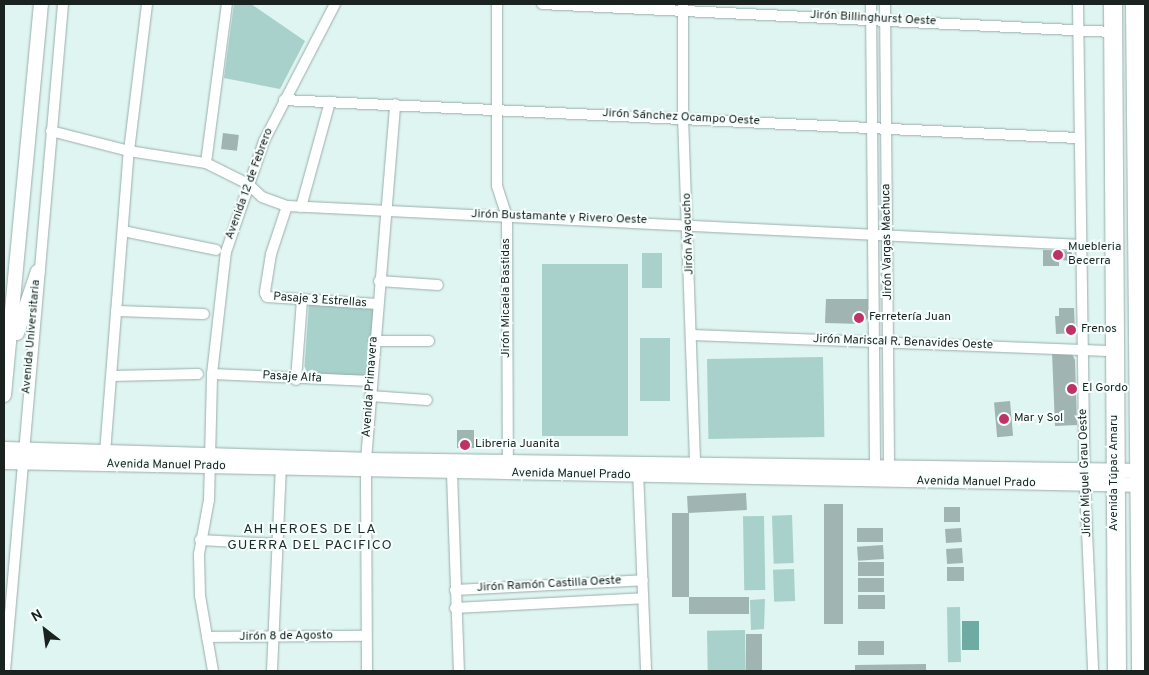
<!DOCTYPE html>
<meta charset="utf-8">
<style>
body{margin:0}
#map{position:relative;width:1149px;height:675px;overflow:hidden;background:#dff5f1;font-family:Overpass,sans-serif}
div>[style]{position:absolute}
[style*='--x']{left:calc(var(--x)*1px);top:calc(var(--y)*1px);width:calc(var(--w)*1px);rotate:calc(var(--a)*1deg)}
.green>*{inset:0;background:#a7d1ca;transform-origin:0 0}
.water>*{inset:0;background:#6eaba2;transform-origin:0 0}
.building>*{inset:0;background:#a0b4b1;transform-origin:0 0}
.roads{filter:drop-shadow(0 0 1px #9aaeab) drop-shadow(0 0 1px #9aaeab)}
.street>*{height:10px;margin:-5px;padding:0 5px;transform-origin:5px;border-radius:5px;background:#fff}
.secondary>*{height:14px;margin:-7px;padding:0 7px;transform-origin:7px;border-radius:7px;background:#fff}
.highway>*{height:18px;margin:-9px;padding:0 9px;transform-origin:9px;border-radius:9px;background:#fff}
.dots>*{width:14px;height:14px;translate:-50% -50%;box-sizing:border-box;border:2px solid #f6fffd;border-radius:50%}
span{translate:-50% -50%;white-space:nowrap;text-align:center;line-height:1.15;-webkit-text-stroke:4px #f6fffd;paint-order:stroke}
.street-label{font-size:12px;color:#1b2321}
.poi-label{font-size:12px;color:#1b2321}
.left{translate:0 -50%;text-align:left}
.neighbourhood-label{font-size:14px;color:#1c2d2a;letter-spacing:1px}
.frame{position:absolute;inset:0;border:5px solid #1b2321;pointer-events:none}
.north{position:absolute;left:20px;top:605px;width:50px;height:50px;-webkit-text-stroke:4px #f6fffd;paint-order:stroke;rotate:330deg;font-size:14px;font-weight:700;line-height:20px;text-align:center;color:#1b2321}
.north::after{content:'';display:block;margin:auto;width:18px;height:22px;background:#1b2321;clip-path:polygon(50% 0,100% 100%,50% 72%,0 100%)}
</style>
<div id="map">
<div class="green">
<i style="clip-path:polygon(234px 4px,251px 4px,305px 41px,280px 89px,224px 78px)"></i>
<i style="left:642px;top:253px;width:20px;height:35px"></i>
<i style="left:628px;top:264px;width:172px;height:86px;rotate:90deg"></i>
<i style="left:309px;top:303px;width:65px;height:70px;rotate:4deg"></i>
<i style="left:670px;top:338px;width:63px;height:30px;rotate:90deg"></i>
<i style="left:823px;top:357px;width:80px;height:116px;rotate:89deg"></i>
<i style="left:792px;top:515px;width:48px;height:20px;rotate:88deg"></i>
<i style="left:764px;top:516px;width:74px;height:21px;rotate:89deg"></i>
<i style="left:794px;top:569px;width:32px;height:21px;rotate:88deg"></i>
<i style="clip-path:polygon(765px 599px,764px 629px,751px 630px,750px 600px)"></i>
<i style="left:960px;top:607px;width:55px;height:13px;rotate:89deg"></i>
<i style="left:745px;top:630px;width:41px;height:38px;rotate:89deg"></i>
</div>
<div class="water">
<i style="left:962px;top:621px;width:17px;height:29px"></i>
</div>
<div class="building">
<i style="left:223px;top:133px;width:16px;height:16px;rotate:7deg"></i>
<i style="clip-path:polygon(1043px 250px,1074px 251px,1074px 261px,1059px 260px,1059px 266px,1043px 266px)"></i>
<i style="clip-path:polygon(826px 299px,868px 299px,868px 318px,862px 324px,825px 323px)"></i>
<i style="clip-path:polygon(1059px 308px,1074px 308px,1075px 333px,1056px 334px,1055px 316px,1059px 316px)"></i>
<i style="clip-path:polygon(1052px 352px,1072px 354px,1075px 360px,1077px 425px,1055px 426px)"></i>
<i style="left:1010px;top:401px;width:35px;height:16px;rotate:85deg"></i>
<i style="left:457px;top:430px;width:17px;height:18px"></i>
<i style="left:746px;top:493px;width:17px;height:59px;rotate:87deg"></i>
<i style="left:824px;top:504px;width:19px;height:120px"></i>
<i style="left:944px;top:507px;width:16px;height:15px"></i>
<i style="left:672px;top:513px;width:17px;height:84px"></i>
<i style="left:883px;top:528px;width:14px;height:26px;rotate:90deg"></i>
<i style="left:961px;top:528px;width:14px;height:16px;rotate:86deg"></i>
<i style="left:883px;top:545px;width:14px;height:26px;rotate:86deg"></i>
<i style="left:962px;top:548px;width:15px;height:16px;rotate:86deg"></i>
<i style="left:858px;top:562px;width:26px;height:14px"></i>
<i style="left:964px;top:567px;width:14px;height:17px;rotate:90deg"></i>
<i style="left:884px;top:578px;width:14px;height:26px;rotate:90deg"></i>
<i style="left:885px;top:595px;width:14px;height:27px;rotate:90deg"></i>
<i style="left:749px;top:597px;width:17px;height:60px;rotate:90deg"></i>
<i style="left:746px;top:634px;width:16px;height:37px"></i>
<i style="left:858px;top:641px;width:26px;height:14px"></i>
<i style="clip-path:polygon(926px 664px,926px 671px,855px 671px,855px 665px)"></i>
</div>
<div class="roads">
<div class="street">
<i style="--x:497;--y:4;--w:182;--a:90"></i>
<i style="--x:497;--y:186;--w:32;--a:72"></i>
<i style="--x:507;--y:216;--w:253;--a:89.8"></i>
<i style="--x:542;--y:4;--w:572;--a:2.81"></i>
<i style="--x:871;--y:4;--w:469;--a:89.5"></i>
<i style="--x:885;--y:4;--w:469;--a:89.5"></i>
<i style="--x:1078;--y:4;--w:481;--a:89.2"></i>
<i style="--x:1085;--y:485;--w:186;--a:87.5"></i>
<i style="--x:683;--y:5;--w:112;--a:90"></i>
<i style="--x:683;--y:117;--w:348;--a:88"></i>
<i style="--x:284;--y:100;--w:795;--a:2.74"></i>
<i style="--x:51;--y:131;--w:81;--a:14.4"></i>
<i style="--x:129;--y:151;--w:78;--a:8.9"></i>
<i style="--x:206;--y:163;--w:47;--a:26.6"></i>
<i style="--x:248;--y:184;--w:19;--a:43"></i>
<i style="--x:262;--y:197;--w:27;--a:20"></i>
<i style="--x:287;--y:206;--w:796;--a:2.81"></i>
<i style="--x:206;--y:163;--w:160;--a:-82.5"></i>
<i style="--x:287;--y:206;--w:51;--a:108.4"></i>
<i style="--x:271;--y:254;--w:39;--a:99"></i>
<i style="--x:265;--y:293;--w:4;--a:63"></i>
<i style="--x:267;--y:297;--w:110;--a:3.6"></i>
<i style="--x:301;--y:207;--w:109;--a:-74.6"></i>
<i style="--x:123;--y:231;--w:95;--a:11.5"></i>
<i style="--x:379;--y:281;--w:59;--a:3.9"></i>
<i style="--x:116;--y:311;--w:88;--a:2"></i>
<i style="--x:692;--y:335;--w:423;--a:2.2"></i>
<i style="--x:374;--y:341;--w:55;--a:0"></i>
<i style="--x:212;--y:374;--w:159;--a:2.5"></i>
<i style="--x:112;--y:376;--w:86;--a:-1.3"></i>
<i style="--x:296;--y:380;--w:80;--a:-85.7"></i>
<i style="--x:370;--y:396;--w:57;--a:4"></i>
<i style="--x:105;--y:453;--w:303;--a:-85.5"></i>
<i style="--x:129;--y:151;--w:148;--a:-83"></i>
<i style="--x:638;--y:470;--w:201;--a:87.7"></i>
<i style="--x:452;--y:473;--w:198;--a:88"></i>
<i style="--x:200;--y:540;--w:77;--a:3"></i>
<i style="--x:455;--y:590;--w:188;--a:-3"></i>
<i style="--x:455;--y:608;--w:188;--a:-3"></i>
<i style="--x:207;--y:637;--w:158;--a:-0.4"></i>
<i style="--x:5;--y:671;--w:670;--a:-85.03"></i>
<i style="--x:213;--y:671;--w:76;--a:-99.8"></i>
<i style="--x:200;--y:596;--w:42;--a:-91.4"></i>
<i style="--x:199;--y:554;--w:55;--a:-79.5"></i>
<i style="--x:209;--y:500;--w:126;--a:-88.6"></i>
<i style="--x:212;--y:374;--w:123;--a:-83.5"></i>
<i style="--x:226;--y:252;--w:117;--a:-71.1"></i>
<i style="--x:264;--y:141;--w:154;--a:-62.6"></i>
<i style="--x:272;--y:671;--w:209;--a:-87.5"></i>
<i style="--x:367;--y:671;--w:211;--a:-90.3"></i>
<i style="--x:366;--y:460;--w:357;--a:-85.3"></i>
</div>
<div class="secondary">
<i style="--x:17;--y:333;--w:65;--a:-71.3"></i>
<i style="--x:4;--y:395;--w:393;--a:-84.6"></i>
<i style="--x:4;--y:449;--w:362;--a:1.7"></i>
<i style="--x:366;--y:460;--w:779;--a:0.81"></i>
<i style="--x:4;--y:462;--w:1141;--a:1.15"></i>
</div>
<div class="highway">
<i style="--x:1113;--y:4;--w:667;--a:89.66"></i>
<i style="--x:1135;--y:4;--w:667;--a:89.48"></i>
</div>
</div>
<div class="dots">
<i style="left:1058px;top:255px;background:#bf3265"></i>
<i style="left:859px;top:318px;background:#bf3265"></i>
<i style="left:1071px;top:330px;background:#bf3265"></i>
<i style="left:1072px;top:389px;background:#bf3265"></i>
<i style="left:1004px;top:419px;background:#bf3265"></i>
<i style="left:465px;top:445px;background:#bf3265"></i>
</div>
<div class="street-label">
<span style="left:873px;top:19px;rotate:3deg">Jirón Billinghurst Oeste</span>
<span style="left:681px;top:118px;rotate:3deg">Jirón Sánchez Ocampo Oeste</span>
<span style="left:250px;top:184px;rotate:-70deg">Avenida 12 de Febrero</span>
<span style="left:559px;top:218px;rotate:2deg">Jirón Bustamante y Rivero Oeste</span>
<span style="left:689px;top:234px;rotate:-92deg">Jirón Ayacucho</span>
<span style="left:888px;top:242px;rotate:-91deg">Jirón Vargas Machuca</span>
<span style="left:507px;top:298px;rotate:-90deg">Jirón Micaela Bastidas</span>
<span style="left:320px;top:301px;rotate:4deg">Pasaje 3 Estrellas</span>
<span style="left:32px;top:337px;rotate:-85deg">Avenida Universitaria</span>
<span style="left:903px;top:343px;rotate:2deg">Jirón Mariscal R. Benavides Oeste</span>
<span style="left:292px;top:378px;rotate:3deg">Pasaje Alfa</span>
<span style="left:371px;top:387px;rotate:-86deg">Avenida Primavera</span>
<span style="left:166px;top:466px;rotate:1deg">Avenida Manuel Prado</span>
<span style="left:1086px;top:473px;rotate:-92deg">Jirón Miguel Grau Oeste</span>
<span style="left:1115px;top:473px;rotate:-90deg">Avenida Túpac Amaru</span>
<span style="left:571px;top:475px;rotate:1deg">Avenida Manuel Prado</span>
<span style="left:976px;top:483px;rotate:1deg">Avenida Manuel Prado</span>
<span style="left:549px;top:585px;rotate:-3deg">Jirón Ramón Castilla Oeste</span>
<span style="left:286px;top:637px;rotate:-1deg">Jirón 8 de Agosto</span>
</div>
<div class="poi-label">
<span class="left" style="left:1068px;top:255px">Muebleria<br>Becerra</span>
<span class="left" style="left:869px;top:318px">Ferretería Juan</span>
<span class="left" style="left:1081px;top:330px">Frenos</span>
<span class="left" style="left:1082px;top:389px">El Gordo</span>
<span class="left" style="left:1014px;top:419px">Mar y Sol</span>
<span class="left" style="left:475px;top:445px">Libreria Juanita</span>
</div>
<div class="neighbourhood-label">
<span style="left:310px;top:538px">AH HEROES DE LA<br>GUERRA DEL PACIFICO</span>
</div>
<div class="frame"></div>
<div class="north">N</div>
</div>
